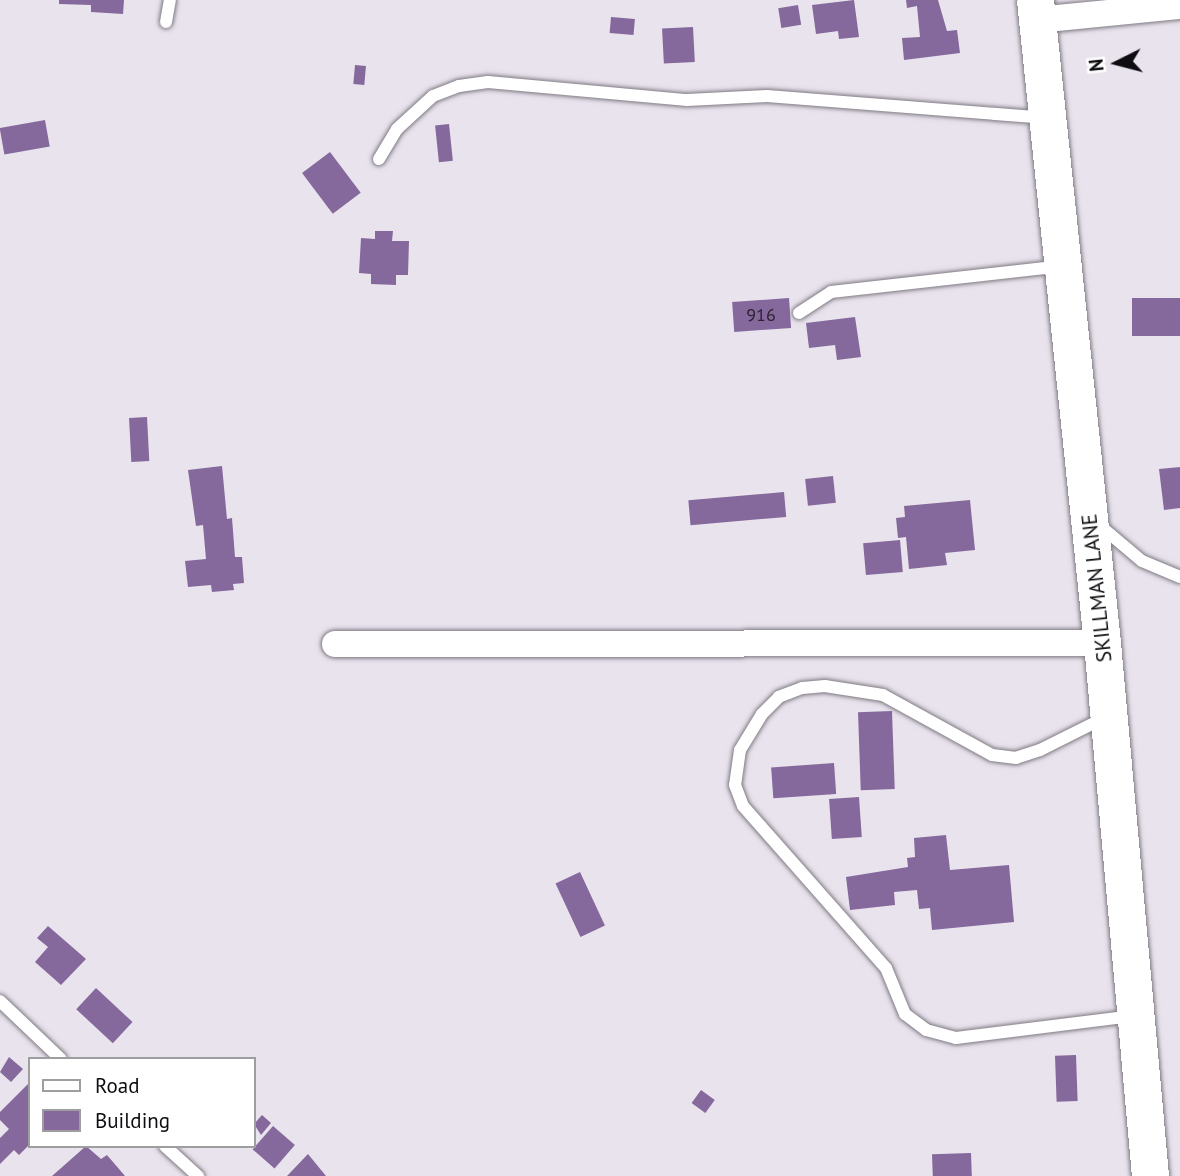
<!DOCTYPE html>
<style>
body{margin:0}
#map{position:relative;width:1180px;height:1176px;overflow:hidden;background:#e9e3ed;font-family:"PT Sans",sans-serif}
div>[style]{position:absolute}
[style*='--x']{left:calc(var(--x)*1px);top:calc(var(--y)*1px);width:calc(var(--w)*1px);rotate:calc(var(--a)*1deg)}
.building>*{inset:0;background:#85689c;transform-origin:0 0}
.roads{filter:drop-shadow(0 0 2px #7f7a83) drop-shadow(0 0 2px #7f7a83)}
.lane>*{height:12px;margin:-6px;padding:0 6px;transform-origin:6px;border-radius:6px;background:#fff}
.street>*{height:26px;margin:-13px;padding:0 13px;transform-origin:13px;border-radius:13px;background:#fff}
.secondary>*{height:37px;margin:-18.5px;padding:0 18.5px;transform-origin:18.5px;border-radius:18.5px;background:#fff}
span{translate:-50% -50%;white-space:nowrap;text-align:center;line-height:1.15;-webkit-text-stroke:5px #fff;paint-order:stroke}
.number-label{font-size:18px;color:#2c2333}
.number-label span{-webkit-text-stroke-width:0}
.street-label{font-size:21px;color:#0e0c10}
.legend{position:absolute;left:28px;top:1057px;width:228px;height:91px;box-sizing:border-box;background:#fff;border:2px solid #9f9e9f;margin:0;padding:9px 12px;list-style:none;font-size:21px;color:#0e0c10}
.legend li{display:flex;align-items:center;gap:14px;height:35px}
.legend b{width:35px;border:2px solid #9f9e9f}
.north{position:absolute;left:1082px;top:28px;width:70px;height:70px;-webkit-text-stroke:5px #fff;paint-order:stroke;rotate:264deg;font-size:19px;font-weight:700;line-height:28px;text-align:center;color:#0e0c10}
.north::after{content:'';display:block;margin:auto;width:24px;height:32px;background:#0e0c10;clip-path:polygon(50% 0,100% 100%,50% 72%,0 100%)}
</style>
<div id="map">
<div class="building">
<i style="clip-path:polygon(59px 0,124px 0,123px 14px,91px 12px,91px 5px,59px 4px)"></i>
<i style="clip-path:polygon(854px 0,859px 37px,839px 39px,838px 31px,816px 34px,812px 5px)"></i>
<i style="clip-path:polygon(906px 0,938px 0,947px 31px,957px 30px,960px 53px,904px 60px,902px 38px,920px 37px,917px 6px,907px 8px)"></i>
<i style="left:798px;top:5px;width:20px;height:20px;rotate:81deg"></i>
<i style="left:611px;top:17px;width:24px;height:16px;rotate:5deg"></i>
<i style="left:693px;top:27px;width:35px;height:31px;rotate:87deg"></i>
<i style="left:355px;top:65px;width:11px;height:19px;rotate:5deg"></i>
<i style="left:45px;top:120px;width:27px;height:46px;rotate:80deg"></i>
<i style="left:449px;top:124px;width:37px;height:14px;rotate:84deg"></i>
<i style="left:330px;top:152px;width:51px;height:35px;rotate:53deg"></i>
<i style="clip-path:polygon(375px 231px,393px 231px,392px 241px,409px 241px,408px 275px,396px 275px,396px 285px,371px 284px,371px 274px,359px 273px,361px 238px,375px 239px)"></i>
<i style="left:789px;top:298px;width:30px;height:57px;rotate:86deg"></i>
<i style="left:1180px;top:298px;width:38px;height:48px;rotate:90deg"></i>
<i style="clip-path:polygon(855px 317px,861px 357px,837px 360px,835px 345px,809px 348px,806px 323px)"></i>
<i style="left:147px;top:417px;width:44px;height:18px;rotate:87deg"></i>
<i style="clip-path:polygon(222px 466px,227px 519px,232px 518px,235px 557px,242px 557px,244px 583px,233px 584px,234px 590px,212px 592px,211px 585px,188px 587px,185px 561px,206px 559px,203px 525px,196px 526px,188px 470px)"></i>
<i style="clip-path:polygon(1180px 467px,1180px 508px,1164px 510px,1159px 469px)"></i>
<i style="left:833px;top:476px;width:27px;height:28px;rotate:84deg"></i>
<i style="left:784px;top:492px;width:25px;height:96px;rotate:85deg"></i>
<i style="clip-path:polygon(970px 500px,975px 550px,945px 553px,947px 565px,909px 569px,906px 537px,898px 538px,896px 518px,905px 517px,904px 506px)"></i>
<i style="left:900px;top:540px;width:32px;height:37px;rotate:85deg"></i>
<i style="left:892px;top:711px;width:78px;height:34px;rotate:88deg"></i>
<i style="left:834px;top:763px;width:31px;height:63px;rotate:86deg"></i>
<i style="left:859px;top:797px;width:40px;height:30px;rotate:86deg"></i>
<i style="clip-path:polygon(946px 835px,950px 870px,1009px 865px,1014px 922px,932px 930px,930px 908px,919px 909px,917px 890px,894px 892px,895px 905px,850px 910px,846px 877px,908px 867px,907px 858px,915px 857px,914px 838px)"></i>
<i style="left:580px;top:872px;width:59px;height:27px;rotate:65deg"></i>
<i style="clip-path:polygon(48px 926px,86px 959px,61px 985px,35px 962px,48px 947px,37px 938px)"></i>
<i style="left:96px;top:988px;width:50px;height:29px;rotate:43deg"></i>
<i style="left:1076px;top:1055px;width:46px;height:21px;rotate:88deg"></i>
<i style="clip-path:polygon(9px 1057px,23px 1069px,11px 1082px,0 1072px)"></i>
<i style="clip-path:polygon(30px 1082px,30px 1144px,19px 1155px,14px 1150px,0 1164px,0 1138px,9px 1129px,0 1120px,0 1112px)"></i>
<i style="left:701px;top:1090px;width:17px;height:16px;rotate:36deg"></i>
<i style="clip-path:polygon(262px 1115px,271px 1123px,261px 1135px,254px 1124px)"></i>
<i style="left:273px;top:1126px;width:29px;height:31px;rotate:41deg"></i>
<i style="clip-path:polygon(86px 1146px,101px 1159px,107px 1155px,125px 1176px,52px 1176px)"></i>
<i style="left:971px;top:1153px;width:23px;height:39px;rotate:88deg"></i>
<i style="clip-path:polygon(308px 1154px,326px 1176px,287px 1176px)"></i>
</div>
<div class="roads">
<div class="lane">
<i style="--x:166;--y:22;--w:22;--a:-80"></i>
<i style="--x:379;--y:159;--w:35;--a:-59"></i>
<i style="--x:397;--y:129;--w:49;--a:-42.5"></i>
<i style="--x:433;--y:96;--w:28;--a:-21"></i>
<i style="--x:459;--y:86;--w:29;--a:-8"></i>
<i style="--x:488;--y:82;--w:200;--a:5.2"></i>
<i style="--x:687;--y:100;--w:80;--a:-2.9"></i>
<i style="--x:767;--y:96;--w:278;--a:4.5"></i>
<i style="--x:799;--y:313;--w:38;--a:-33"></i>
<i style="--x:831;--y:292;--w:231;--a:-6.4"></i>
<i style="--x:1098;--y:524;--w:57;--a:40.1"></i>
<i style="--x:1142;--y:561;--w:41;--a:22.8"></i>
<i style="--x:1106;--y:717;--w:74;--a:153.4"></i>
<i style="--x:1040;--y:750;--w:25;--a:162"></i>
<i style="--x:1016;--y:758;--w:24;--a:-173"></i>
<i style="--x:992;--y:755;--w:124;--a:-151.2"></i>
<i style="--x:883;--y:695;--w:59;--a:-171.2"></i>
<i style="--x:825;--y:686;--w:23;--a:175"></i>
<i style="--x:802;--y:688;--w:25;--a:159"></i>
<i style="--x:779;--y:697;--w:24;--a:135"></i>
<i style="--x:762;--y:714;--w:42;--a:121.4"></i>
<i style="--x:740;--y:750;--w:35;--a:98"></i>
<i style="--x:735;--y:785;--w:22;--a:69"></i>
<i style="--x:743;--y:806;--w:216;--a:48.6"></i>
<i style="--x:886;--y:968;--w:50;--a:67.6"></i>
<i style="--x:905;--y:1014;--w:26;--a:37"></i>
<i style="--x:926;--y:1030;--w:31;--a:15"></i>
<i style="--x:956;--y:1038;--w:177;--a:-7.1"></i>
<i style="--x:0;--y:1001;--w:84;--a:43.6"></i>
<i style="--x:165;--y:1146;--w:45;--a:42.3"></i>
</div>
<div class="street">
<i style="--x:1037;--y:20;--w:144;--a:-5.6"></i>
<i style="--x:335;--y:644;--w:767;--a:-0.07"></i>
</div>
<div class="secondary">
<i style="--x:1035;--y:0;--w:646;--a:84.05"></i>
<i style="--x:1102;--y:643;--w:535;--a:84.85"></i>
</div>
</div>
<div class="number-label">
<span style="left:761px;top:315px">916</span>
</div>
<div class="street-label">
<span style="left:1097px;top:588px;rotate:-96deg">SKILLMAN LANE</span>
</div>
<ul class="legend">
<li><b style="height:9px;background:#fff"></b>Road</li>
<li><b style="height:19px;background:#85689c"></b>Building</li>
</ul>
<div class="north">N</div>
</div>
